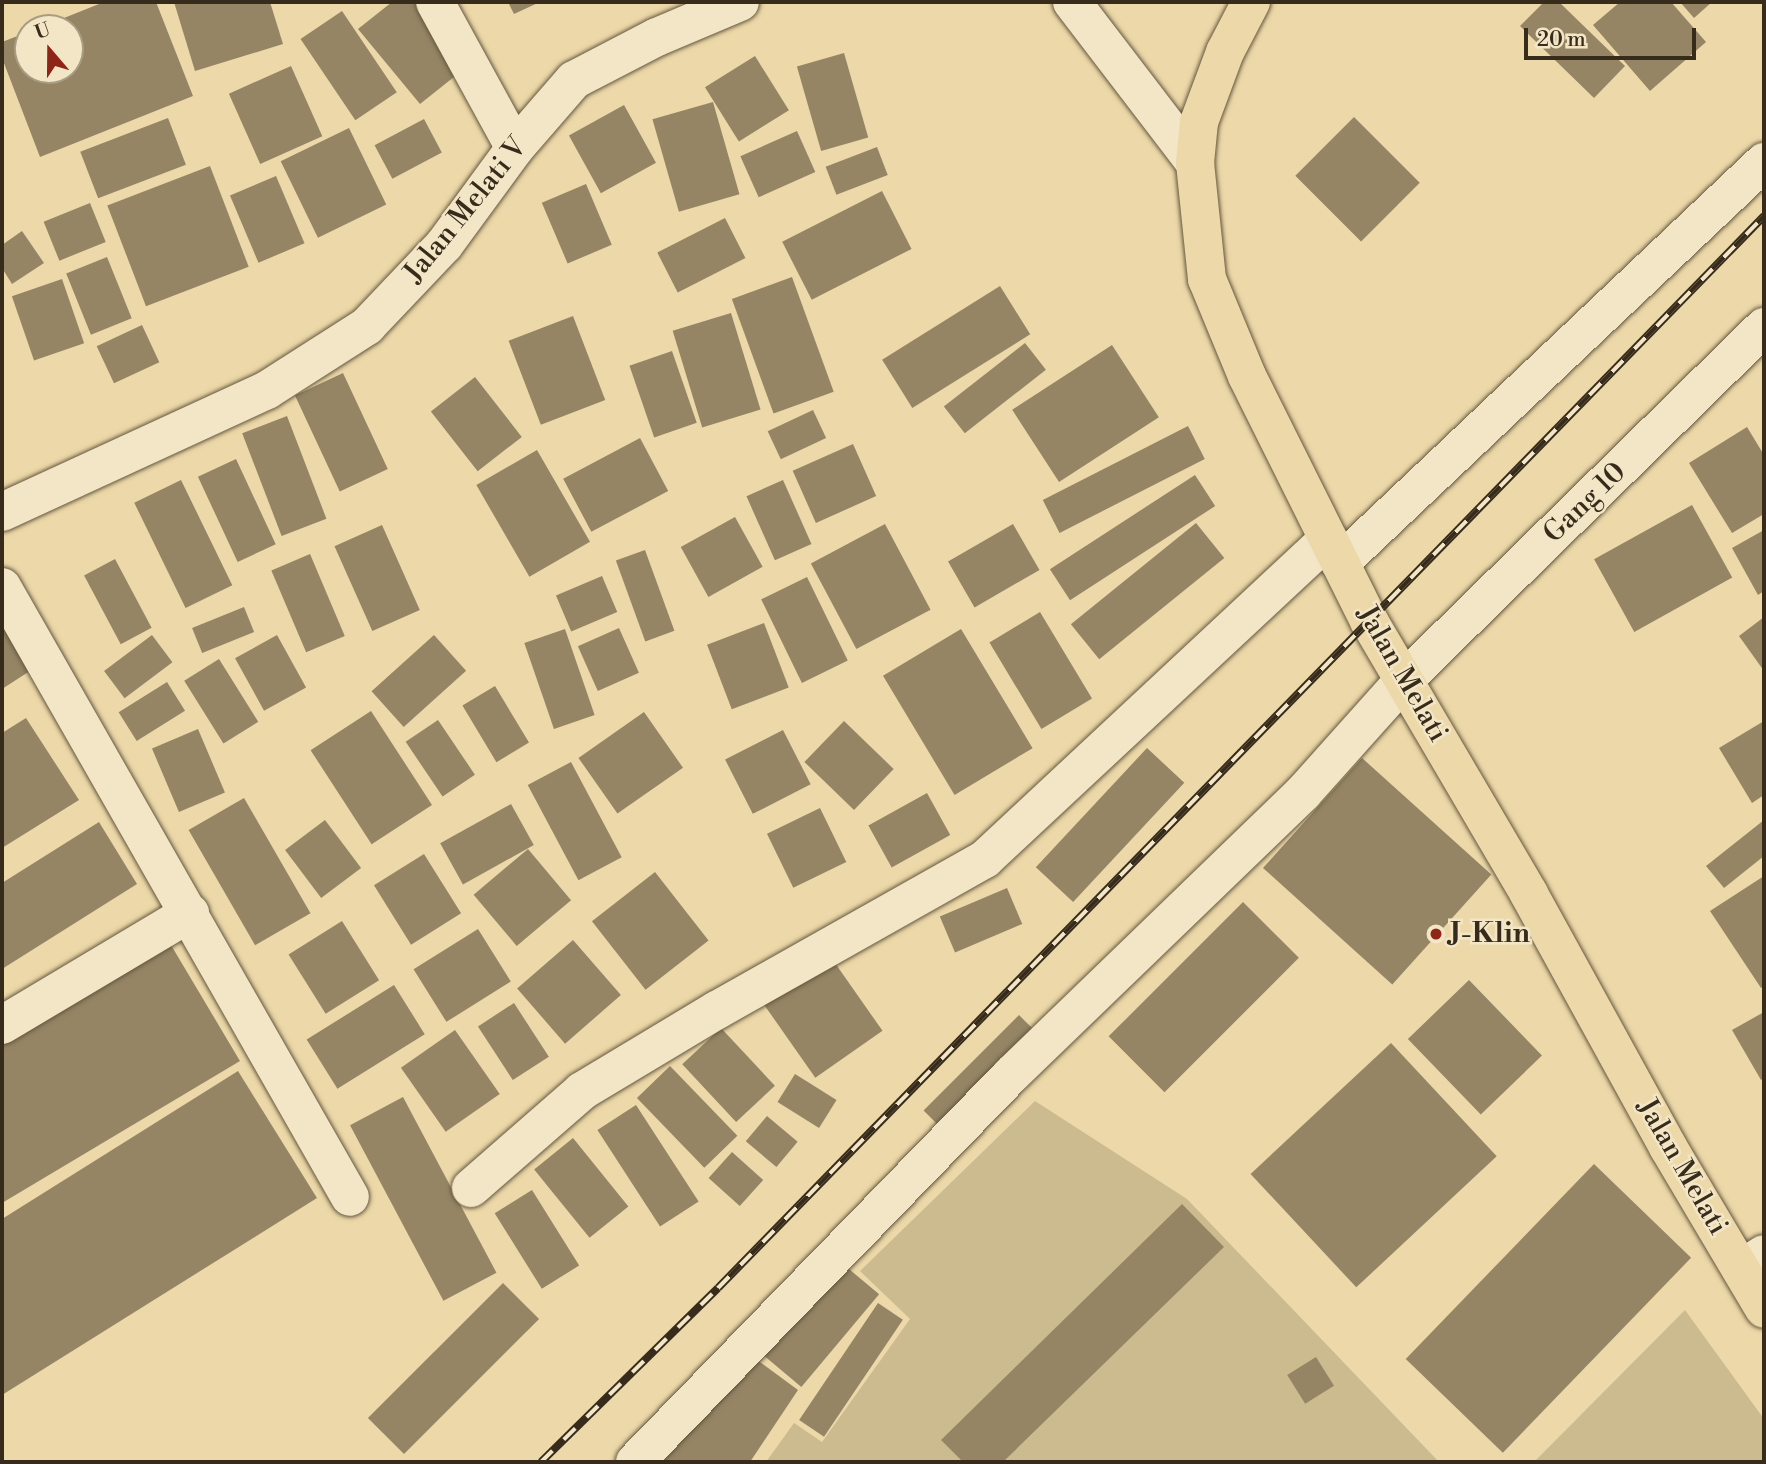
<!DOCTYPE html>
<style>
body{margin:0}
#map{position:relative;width:1766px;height:1464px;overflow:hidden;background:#ecd8a8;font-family:"Libre Bodoni",serif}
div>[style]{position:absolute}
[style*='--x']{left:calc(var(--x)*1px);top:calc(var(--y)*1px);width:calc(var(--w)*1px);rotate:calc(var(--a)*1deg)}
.green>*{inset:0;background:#cdbb90}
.building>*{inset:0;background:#958565;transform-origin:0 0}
.roads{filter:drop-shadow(0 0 2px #64573f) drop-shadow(0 0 2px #64573f)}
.minor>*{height:38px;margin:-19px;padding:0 19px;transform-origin:19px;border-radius:19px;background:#f3e6c6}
.major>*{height:38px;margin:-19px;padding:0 19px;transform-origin:19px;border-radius:19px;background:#ecd8a8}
.rail>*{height:8px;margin-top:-4px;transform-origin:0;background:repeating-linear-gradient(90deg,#f3e6c6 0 16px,#372c1c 0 32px);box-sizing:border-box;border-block:2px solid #372c1c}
.dots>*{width:19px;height:19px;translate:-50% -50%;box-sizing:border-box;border:4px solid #f3e6c6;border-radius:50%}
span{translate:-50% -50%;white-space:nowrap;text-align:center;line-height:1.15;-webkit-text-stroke:5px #f3e6c6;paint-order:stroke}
.street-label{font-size:28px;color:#372c1c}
.poi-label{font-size:28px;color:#372c1c;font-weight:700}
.left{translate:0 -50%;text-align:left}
.frame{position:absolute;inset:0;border:4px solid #372c1c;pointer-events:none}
.north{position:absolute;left:14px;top:14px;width:70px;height:70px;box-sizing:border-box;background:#f3e6c6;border:2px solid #a89c82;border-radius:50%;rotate:340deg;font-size:19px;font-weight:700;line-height:28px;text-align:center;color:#372c1c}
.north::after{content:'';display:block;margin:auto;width:24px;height:32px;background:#8f2418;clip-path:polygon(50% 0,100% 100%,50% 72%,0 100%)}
.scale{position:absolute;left:1524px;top:28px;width:172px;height:32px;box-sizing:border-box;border:4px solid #372c1c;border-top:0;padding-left:9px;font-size:21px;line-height:24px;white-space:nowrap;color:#372c1c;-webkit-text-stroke:5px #f3e6c6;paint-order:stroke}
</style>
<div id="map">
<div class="green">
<i style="clip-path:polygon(1035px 1101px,1187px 1199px,1439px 1462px,766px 1462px,794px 1423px,822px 1442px,910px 1319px,860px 1271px)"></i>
<i style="clip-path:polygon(1685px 1310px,1764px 1419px,1764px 1462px,1534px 1462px)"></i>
</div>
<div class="building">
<i style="clip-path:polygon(104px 2px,156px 2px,193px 96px,40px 157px,2px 58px,2px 42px,28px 32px,28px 70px,70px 70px,70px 28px,39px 28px)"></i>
<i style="clip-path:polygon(174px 2px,270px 2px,283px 44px,195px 71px)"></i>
<i style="clip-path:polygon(392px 2px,416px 2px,469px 65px,420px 104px,358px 29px)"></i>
<i style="clip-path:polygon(508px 2px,540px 2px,514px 14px)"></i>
<i style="clip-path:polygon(1544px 2px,1559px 2px,1625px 66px,1594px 98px,1520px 26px)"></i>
<i style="clip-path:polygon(1620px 2px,1671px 2px,1706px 42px,1650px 91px,1593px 25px)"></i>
<i style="clip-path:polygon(1680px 2px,1712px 2px,1694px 18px)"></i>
<i style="left:342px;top:11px;width:98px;height:50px;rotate:56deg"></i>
<i style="left:844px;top:53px;width:88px;height:49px;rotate:74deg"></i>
<i style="left:755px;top:56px;width:64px;height:59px;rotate:58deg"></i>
<i style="left:291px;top:66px;width:77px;height:68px;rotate:66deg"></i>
<i style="left:713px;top:102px;width:96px;height:63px;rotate:74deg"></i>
<i style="left:624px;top:105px;width:66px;height:63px;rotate:61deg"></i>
<i style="left:1354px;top:117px;width:93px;height:83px;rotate:45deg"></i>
<i style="left:168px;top:118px;width:50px;height:94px;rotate:69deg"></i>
<i style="left:424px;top:119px;width:38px;height:56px;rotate:62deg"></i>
<i style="left:349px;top:128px;width:85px;height:76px;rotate:64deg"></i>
<i style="left:797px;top:131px;width:45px;height:62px;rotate:66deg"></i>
<i style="left:877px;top:147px;width:30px;height:55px;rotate:69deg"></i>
<i style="left:210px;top:166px;width:108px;height:110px;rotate:69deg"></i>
<i style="left:276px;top:176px;width:73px;height:50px;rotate:67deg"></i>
<i style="left:586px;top:184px;width:66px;height:48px;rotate:67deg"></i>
<i style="left:882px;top:191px;width:65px;height:112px;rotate:63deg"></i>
<i style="left:90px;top:203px;width:42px;height:50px;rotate:68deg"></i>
<i style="left:725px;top:218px;width:45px;height:76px;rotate:63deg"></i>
<i style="clip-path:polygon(22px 231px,44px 263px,12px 284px,2px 268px,2px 245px)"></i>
<i style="left:107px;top:257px;width:66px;height:44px;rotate:68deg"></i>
<i style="left:792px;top:277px;width:122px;height:64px;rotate:70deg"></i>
<i style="left:62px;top:279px;width:68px;height:53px;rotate:71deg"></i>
<i style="left:1000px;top:286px;width:57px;height:139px;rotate:58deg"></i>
<i style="left:731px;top:313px;width:101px;height:61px;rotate:73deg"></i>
<i style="left:573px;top:316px;width:90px;height:69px;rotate:69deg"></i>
<i style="left:142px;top:325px;width:41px;height:50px;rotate:65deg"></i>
<i style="left:1025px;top:343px;width:34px;height:103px;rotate:52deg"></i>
<i style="left:1112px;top:345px;width:86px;height:119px;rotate:57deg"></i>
<i style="left:672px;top:351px;width:76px;height:45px;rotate:71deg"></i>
<i style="left:343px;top:373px;width:106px;height:53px;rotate:65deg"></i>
<i style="left:475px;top:377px;width:76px;height:56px;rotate:52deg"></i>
<i style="left:813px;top:410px;width:31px;height:50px;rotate:65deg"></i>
<i style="left:287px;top:416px;width:110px;height:48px;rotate:69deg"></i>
<i style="left:1188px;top:426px;width:37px;height:163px;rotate:63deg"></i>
<i style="clip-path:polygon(1747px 427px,1764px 455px,1764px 514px,1732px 533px,1689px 463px)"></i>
<i style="left:640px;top:438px;width:60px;height:87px;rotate:62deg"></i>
<i style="left:853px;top:444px;width:57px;height:66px;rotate:66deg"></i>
<i style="left:537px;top:450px;width:106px;height:70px;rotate:60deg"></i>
<i style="left:236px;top:459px;width:94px;height:42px;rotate:65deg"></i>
<i style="left:1195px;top:475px;width:37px;height:173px;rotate:57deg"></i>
<i style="left:181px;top:480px;width:117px;height:52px;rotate:64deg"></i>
<i style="left:783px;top:480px;width:70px;height:40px;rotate:66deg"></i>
<i style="left:1692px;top:505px;width:83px;height:112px;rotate:61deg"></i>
<i style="left:735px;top:517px;width:57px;height:62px;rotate:61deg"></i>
<i style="left:1196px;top:523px;width:45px;height:161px;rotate:51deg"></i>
<i style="left:885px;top:524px;width:97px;height:84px;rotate:62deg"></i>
<i style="left:1013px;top:524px;width:53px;height:75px;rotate:60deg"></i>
<i style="left:382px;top:525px;width:93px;height:52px;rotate:66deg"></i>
<i style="clip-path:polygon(1764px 530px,1764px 591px,1758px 595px,1732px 548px)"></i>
<i style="left:645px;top:550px;width:86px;height:31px;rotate:70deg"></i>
<i style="left:310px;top:554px;width:89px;height:42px;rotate:67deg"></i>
<i style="left:115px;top:559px;width:78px;height:35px;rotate:62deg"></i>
<i style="left:602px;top:576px;width:39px;height:50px;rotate:67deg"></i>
<i style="left:807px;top:577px;width:93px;height:51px;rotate:64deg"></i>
<i style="left:244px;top:607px;width:27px;height:56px;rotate:68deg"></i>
<i style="left:1040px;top:612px;width:101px;height:59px;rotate:59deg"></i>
<i style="clip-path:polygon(1764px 617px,1764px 671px,1739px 636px)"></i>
<i style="clip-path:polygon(2px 622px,33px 669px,2px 689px)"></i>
<i style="left:764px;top:623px;width:69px;height:61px;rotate:69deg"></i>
<i style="left:619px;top:628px;width:49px;height:45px;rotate:66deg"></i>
<i style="left:565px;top:629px;width:91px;height:43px;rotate:71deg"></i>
<i style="left:961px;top:629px;width:139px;height:91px;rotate:59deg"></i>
<i style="left:152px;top:635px;width:34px;height:60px;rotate:53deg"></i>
<i style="left:277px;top:635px;width:60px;height:48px;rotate:61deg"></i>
<i style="left:434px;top:635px;width:48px;height:84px;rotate:48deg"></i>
<i style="left:219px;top:659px;width:74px;height:41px;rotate:58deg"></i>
<i style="left:167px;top:682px;width:34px;height:57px;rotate:58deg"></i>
<i style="left:495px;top:686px;width:66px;height:38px;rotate:59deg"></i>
<i style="left:371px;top:711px;width:112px;height:72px;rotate:57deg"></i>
<i style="left:644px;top:712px;width:68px;height:80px;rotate:55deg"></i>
<i style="clip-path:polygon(26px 718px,79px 800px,2px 848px,2px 733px)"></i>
<i style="left:438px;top:720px;width:66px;height:39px;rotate:56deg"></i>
<i style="left:844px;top:721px;width:69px;height:57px;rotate:44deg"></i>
<i style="clip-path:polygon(1764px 721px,1764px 795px,1752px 803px,1719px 748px)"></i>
<i style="left:198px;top:729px;width:69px;height:50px;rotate:67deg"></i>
<i style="left:783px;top:730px;width:61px;height:65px;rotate:63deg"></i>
<i style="left:1147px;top:748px;width:51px;height:163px;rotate:43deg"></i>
<i style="left:1362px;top:758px;width:174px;height:148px;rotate:42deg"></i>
<i style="left:571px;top:762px;width:108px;height:49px;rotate:62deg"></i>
<i style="left:927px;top:793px;width:48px;height:67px;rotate:61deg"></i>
<i style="left:244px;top:798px;width:133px;height:64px;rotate:60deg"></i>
<i style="left:511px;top:804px;width:47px;height:81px;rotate:61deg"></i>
<i style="left:820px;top:808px;width:60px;height:59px;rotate:64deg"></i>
<i style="left:325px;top:820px;width:60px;height:50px;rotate:53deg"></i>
<i style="clip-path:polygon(1764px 820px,1764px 856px,1724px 888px,1706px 866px)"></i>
<i style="clip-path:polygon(99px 822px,137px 884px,2px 969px,2px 883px)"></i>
<i style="left:528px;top:849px;width:67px;height:71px;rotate:50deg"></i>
<i style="left:424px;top:854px;width:70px;height:59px;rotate:58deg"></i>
<i style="left:655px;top:872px;width:87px;height:80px;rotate:52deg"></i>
<i style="clip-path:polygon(1764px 876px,1764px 986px,1761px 988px,1710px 911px)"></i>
<i style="left:1007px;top:888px;width:39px;height:73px;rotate:67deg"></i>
<i style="left:1243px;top:902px;width:79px;height:190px;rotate:45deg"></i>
<i style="left:342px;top:921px;width:70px;height:63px;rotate:58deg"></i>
<i style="left:478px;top:929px;width:62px;height:76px;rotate:58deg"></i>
<i style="clip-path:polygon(168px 940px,240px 1061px,2px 1203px,2px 1040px)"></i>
<i style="left:573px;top:940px;width:73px;height:74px;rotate:49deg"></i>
<i style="left:828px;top:953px;width:95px;height:82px;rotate:55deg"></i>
<i style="left:1469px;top:980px;width:105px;height:85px;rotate:46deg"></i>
<i style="left:394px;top:985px;width:58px;height:103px;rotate:58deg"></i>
<i style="left:514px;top:1003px;width:64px;height:43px;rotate:57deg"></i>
<i style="clip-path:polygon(1764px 1012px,1764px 1078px,1761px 1080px,1732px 1030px)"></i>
<i style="left:1019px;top:1015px;width:28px;height:135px;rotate:45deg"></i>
<i style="left:721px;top:1028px;width:79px;height:53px;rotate:47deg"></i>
<i style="left:455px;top:1030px;width:78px;height:66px;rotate:55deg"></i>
<i style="left:1391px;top:1043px;width:155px;height:192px;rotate:47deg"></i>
<i style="left:670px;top:1066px;width:97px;height:46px;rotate:46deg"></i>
<i style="clip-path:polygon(238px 1071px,317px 1198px,2px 1395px,2px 1219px)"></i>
<i style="left:795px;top:1074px;width:49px;height:33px;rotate:32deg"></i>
<i style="left:403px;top:1097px;width:199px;height:60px;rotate:62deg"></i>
<i style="left:636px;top:1105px;width:115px;height:46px;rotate:57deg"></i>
<i style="left:767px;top:1116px;width:40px;height:33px;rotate:40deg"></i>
<i style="left:573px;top:1138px;width:88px;height:50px;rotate:51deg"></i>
<i style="left:732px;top:1152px;width:42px;height:35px;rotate:42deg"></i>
<i style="left:1594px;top:1164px;width:135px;height:271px;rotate:44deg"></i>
<i style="left:532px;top:1190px;width:89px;height:44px;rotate:58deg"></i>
<i style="clip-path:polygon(1182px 1204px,1224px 1247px,1003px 1462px,963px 1462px,941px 1440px)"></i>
<i style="left:837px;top:1259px;width:55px;height:121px;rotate:40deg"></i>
<i style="left:503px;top:1283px;width:51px;height:191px;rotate:45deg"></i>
<i style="left:878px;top:1303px;width:30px;height:141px;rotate:34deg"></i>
<i style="clip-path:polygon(753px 1357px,798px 1390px,750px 1462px,657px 1462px)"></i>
<i style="left:1316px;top:1357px;width:34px;height:34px;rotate:58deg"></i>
</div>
<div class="roads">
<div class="minor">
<i style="--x:435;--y:2;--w:166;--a:61.3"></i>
<i style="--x:1072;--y:2;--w:203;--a:52.6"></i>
<i style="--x:2;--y:512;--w:292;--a:-24.7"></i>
<i style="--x:267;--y:390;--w:119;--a:-32.6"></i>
<i style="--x:367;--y:326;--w:112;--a:-46.5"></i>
<i style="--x:444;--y:245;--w:120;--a:-53.8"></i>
<i style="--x:515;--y:148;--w:90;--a:-49.1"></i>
<i style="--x:574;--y:80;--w:93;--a:-27.4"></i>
<i style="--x:657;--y:37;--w:90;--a:-22.9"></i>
<i style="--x:1340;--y:563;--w:584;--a:-43.4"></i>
<i style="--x:2;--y:587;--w:702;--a:60.3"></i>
<i style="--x:2;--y:1025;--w:219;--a:-30.8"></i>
<i style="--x:471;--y:1188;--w:147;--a:-41.1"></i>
<i style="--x:582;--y:1091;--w:157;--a:-31"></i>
<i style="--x:717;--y:1010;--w:308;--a:-29.4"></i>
<i style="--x:985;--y:859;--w:469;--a:-43"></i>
<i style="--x:1741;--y:1269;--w:27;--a:-33"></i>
<i style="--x:635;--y:1462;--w:540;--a:-45.83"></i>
<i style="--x:1011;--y:1075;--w:406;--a:-44"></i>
<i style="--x:1303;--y:793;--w:153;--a:-48.2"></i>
<i style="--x:1405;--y:679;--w:503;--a:-44.44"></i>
</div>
<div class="major">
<i style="--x:1251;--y:2;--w:56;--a:117.5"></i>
<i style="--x:1225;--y:52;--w:75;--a:110.4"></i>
<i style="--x:1199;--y:122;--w:41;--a:95.6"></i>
<i style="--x:1195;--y:163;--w:117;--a:84.1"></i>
<i style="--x:1207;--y:279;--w:105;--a:67.6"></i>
<i style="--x:1247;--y:376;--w:274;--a:63.5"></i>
<i style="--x:1369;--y:621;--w:316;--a:59.6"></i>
<i style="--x:1529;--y:894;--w:289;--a:61.2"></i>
<i style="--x:1668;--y:1147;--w:188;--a:59.3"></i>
</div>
</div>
<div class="rail">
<i style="--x:541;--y:1462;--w:248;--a:-44.5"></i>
<i style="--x:718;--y:1288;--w:1498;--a:-45.7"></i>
</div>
<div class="dots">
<i style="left:1436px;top:934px;background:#8f2418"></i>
</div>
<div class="street-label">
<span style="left:466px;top:210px;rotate:-51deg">Jalan Melati V</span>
<span style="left:1585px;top:503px;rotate:-44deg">Gang 10</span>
<span style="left:1402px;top:674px;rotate:60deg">Jalan Melati</span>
<span style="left:1682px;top:1167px;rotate:60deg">Jalan Melati</span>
</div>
<div class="poi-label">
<span class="left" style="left:1450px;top:934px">J-Klin</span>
</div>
<div class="frame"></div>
<div class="north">U</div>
<div class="scale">20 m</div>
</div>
